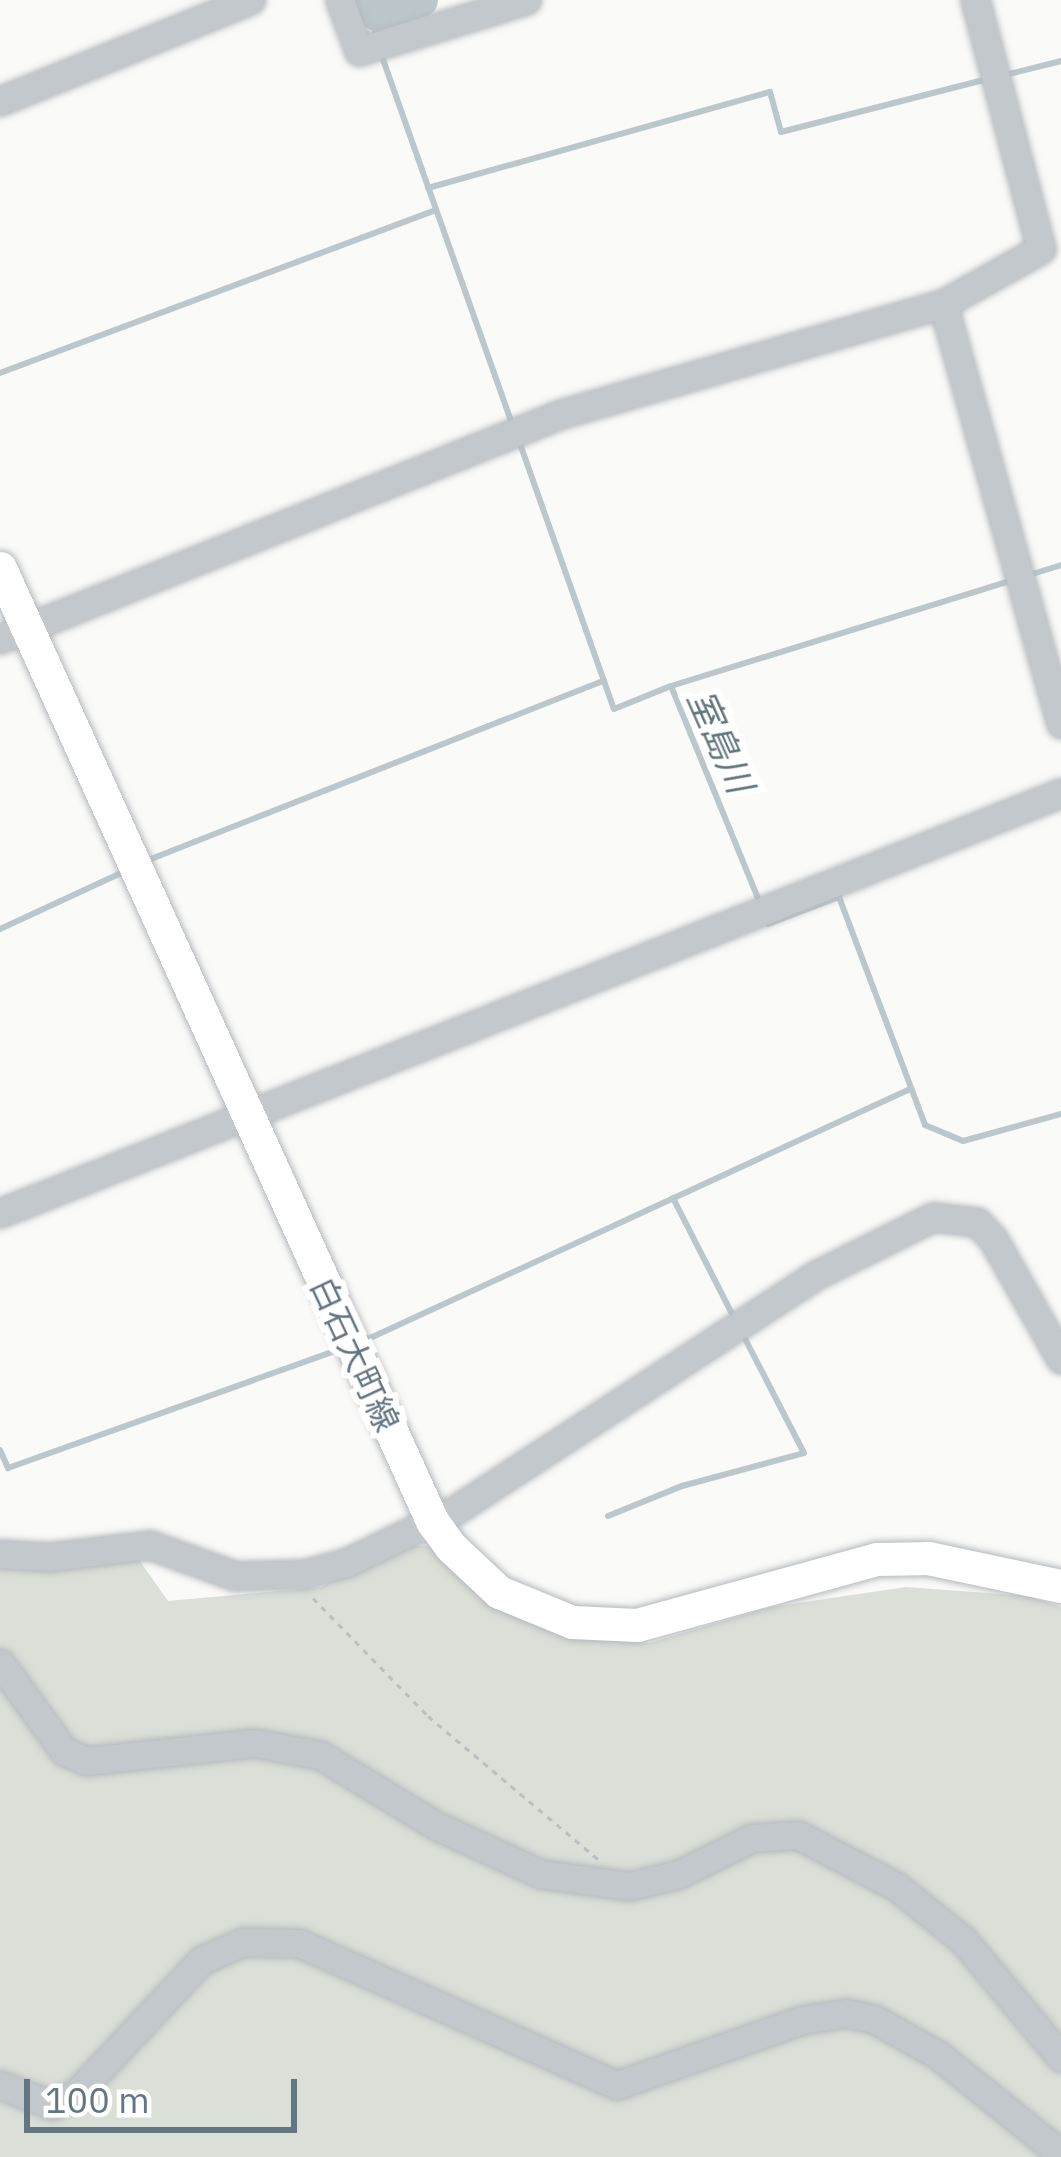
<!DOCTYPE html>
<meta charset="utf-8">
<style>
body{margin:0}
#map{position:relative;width:1061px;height:2157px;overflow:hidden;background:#fafaf8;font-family:"IBM Plex Sans","Noto Sans JP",sans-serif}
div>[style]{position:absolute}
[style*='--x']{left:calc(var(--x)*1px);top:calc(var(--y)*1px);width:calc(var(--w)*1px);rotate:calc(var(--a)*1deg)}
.green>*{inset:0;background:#dadfd7}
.stream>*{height:6px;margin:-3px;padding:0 3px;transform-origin:3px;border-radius:3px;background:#bbc7cb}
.river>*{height:33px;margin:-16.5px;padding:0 16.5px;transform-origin:16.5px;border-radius:16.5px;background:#bbc7cb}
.path>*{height:3px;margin-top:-1.5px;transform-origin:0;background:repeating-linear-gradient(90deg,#bbbfc2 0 6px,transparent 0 12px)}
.roads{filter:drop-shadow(0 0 3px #b5babe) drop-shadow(0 0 3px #b5babe)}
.minor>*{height:27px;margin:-13.5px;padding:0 13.5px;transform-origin:13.5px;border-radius:13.5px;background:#c3c8cc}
.major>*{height:33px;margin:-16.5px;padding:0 16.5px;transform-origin:16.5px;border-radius:16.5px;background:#fff}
span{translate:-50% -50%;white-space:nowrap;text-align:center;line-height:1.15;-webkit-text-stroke:12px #fff;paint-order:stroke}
.street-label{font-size:33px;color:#657683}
.water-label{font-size:36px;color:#60757c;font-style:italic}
.scale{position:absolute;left:24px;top:2079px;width:273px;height:54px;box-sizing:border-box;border:6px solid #657683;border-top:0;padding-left:15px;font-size:36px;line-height:42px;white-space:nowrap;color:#657683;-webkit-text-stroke:9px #fff;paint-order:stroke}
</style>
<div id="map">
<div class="green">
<i style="clip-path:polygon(397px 1545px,433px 1546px,488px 1601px,559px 1635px,649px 1643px,771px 1607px,906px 1587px,1028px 1596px,1061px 1607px,1061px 2157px,0 2157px,0 1568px,137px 1557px,168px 1601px,321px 1587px)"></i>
</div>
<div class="stream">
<i style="--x:375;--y:39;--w:25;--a:-88"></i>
<i style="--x:380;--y:51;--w:395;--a:70.5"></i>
<i style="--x:1001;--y:76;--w:62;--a:-14"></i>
<i style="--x:428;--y:188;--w:355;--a:-15.7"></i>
<i style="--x:770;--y:92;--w:41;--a:74.6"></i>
<i style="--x:781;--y:132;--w:214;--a:-14.4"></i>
<i style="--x:0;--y:373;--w:465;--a:-20.5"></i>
<i style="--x:519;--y:441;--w:284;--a:70.5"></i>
<i style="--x:614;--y:709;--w:61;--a:-22"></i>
<i style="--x:671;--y:686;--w:237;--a:67.7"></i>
<i style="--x:1029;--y:575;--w:34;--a:-17"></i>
<i style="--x:671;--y:686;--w:356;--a:-17.2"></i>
<i style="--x:151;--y:859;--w:487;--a:-21.5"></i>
<i style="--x:766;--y:917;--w:7;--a:74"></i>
<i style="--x:768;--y:924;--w:76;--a:-20.8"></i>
<i style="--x:839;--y:897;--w:244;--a:69.3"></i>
<i style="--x:925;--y:1125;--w:41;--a:22.8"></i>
<i style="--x:963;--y:1141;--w:102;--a:-15.4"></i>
<i style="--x:0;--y:929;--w:131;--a:-24.8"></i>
<i style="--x:673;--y:1198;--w:128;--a:63"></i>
<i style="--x:368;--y:1339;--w:597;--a:-24.76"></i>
<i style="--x:0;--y:1450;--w:20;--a:66"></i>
<i style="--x:8;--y:1468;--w:346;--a:-19.7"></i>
<i style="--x:608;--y:1516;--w:80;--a:-22.1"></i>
<i style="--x:682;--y:1486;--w:126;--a:-15.1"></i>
<i style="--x:804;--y:1453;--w:131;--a:-117.3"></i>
</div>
<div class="river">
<i style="--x:371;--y:0;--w:15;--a:70"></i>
<i style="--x:376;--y:14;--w:47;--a:-17.3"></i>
</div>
<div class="path">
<i style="--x:313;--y:1598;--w:165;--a:45.7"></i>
<i style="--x:428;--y:1716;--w:222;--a:40.1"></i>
</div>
<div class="roads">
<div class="minor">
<i style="--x:340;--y:0;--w:54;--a:69.6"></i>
<i style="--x:359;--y:51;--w:175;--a:-17"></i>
<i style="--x:0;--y:101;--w:270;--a:-22"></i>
<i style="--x:943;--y:304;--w:436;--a:74.3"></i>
<i style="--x:0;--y:639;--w:604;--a:-21.85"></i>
<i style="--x:561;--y:414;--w:398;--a:-16.1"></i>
<i style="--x:943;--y:304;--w:112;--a:-29.3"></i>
<i style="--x:1041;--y:249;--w:258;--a:-104.8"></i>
<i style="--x:0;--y:1213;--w:1141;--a:-21.6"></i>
<i style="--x:0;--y:1554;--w:49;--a:3.5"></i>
<i style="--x:49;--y:1557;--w:102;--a:-6.8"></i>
<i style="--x:150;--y:1545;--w:90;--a:20"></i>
<i style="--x:235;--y:1576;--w:70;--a:-1.6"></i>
<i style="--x:305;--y:1574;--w:45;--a:-15.6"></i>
<i style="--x:348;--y:1562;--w:121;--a:-25.9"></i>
<i style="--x:457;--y:1509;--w:426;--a:-33.1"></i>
<i style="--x:814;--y:1276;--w:133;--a:-26.4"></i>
<i style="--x:933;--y:1217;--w:44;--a:6.5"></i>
<i style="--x:977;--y:1222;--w:23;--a:47"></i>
<i style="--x:993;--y:1239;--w:138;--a:60.5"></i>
<i style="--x:0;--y:1663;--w:109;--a:54"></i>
<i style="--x:64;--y:1751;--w:24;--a:24"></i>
<i style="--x:86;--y:1761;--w:170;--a:-6.1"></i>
<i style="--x:255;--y:1743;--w:66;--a:10.5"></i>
<i style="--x:320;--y:1755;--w:137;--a:31.3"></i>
<i style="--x:437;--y:1826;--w:115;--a:24.8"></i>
<i style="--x:541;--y:1874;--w:90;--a:7.7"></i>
<i style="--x:630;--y:1886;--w:50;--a:-13.8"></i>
<i style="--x:679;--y:1874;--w:81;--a:-26.3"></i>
<i style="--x:752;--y:1838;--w:46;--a:-3.7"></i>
<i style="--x:798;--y:1835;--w:112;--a:27.7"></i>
<i style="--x:897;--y:1887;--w:85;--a:38.8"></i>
<i style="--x:963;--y:1940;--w:153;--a:50.1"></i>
<i style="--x:0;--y:2085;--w:56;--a:21"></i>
<i style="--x:52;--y:2105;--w:26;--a:-25"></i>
<i style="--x:76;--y:2094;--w:184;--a:-46.8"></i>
<i style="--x:202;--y:1960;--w:45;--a:-23.7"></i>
<i style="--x:243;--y:1942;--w:56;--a:1"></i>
<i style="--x:299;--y:1943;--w:348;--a:24.1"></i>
<i style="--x:617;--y:2085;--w:196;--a:-19.4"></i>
<i style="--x:802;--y:2020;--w:45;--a:-9"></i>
<i style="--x:846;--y:2013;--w:29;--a:12"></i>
<i style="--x:874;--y:2019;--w:73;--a:29.4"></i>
<i style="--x:938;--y:2055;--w:158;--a:38.8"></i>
</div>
<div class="major">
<i style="--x:0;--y:568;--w:1046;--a:65.61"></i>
<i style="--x:432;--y:1521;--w:32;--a:54"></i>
<i style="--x:451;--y:1547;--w:66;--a:43.2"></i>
<i style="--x:499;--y:1592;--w:79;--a:22.3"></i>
<i style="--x:572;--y:1622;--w:65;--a:2.6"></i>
<i style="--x:637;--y:1625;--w:248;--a:-15.4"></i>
<i style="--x:876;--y:1559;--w:52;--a:-1.1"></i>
<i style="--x:928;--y:1558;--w:136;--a:11.9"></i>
</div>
</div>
<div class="street-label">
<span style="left:355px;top:1354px;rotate:65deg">白石大町線</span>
</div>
<div class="water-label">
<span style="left:721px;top:741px;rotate:66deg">室島川</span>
</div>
<div class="scale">100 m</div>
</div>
